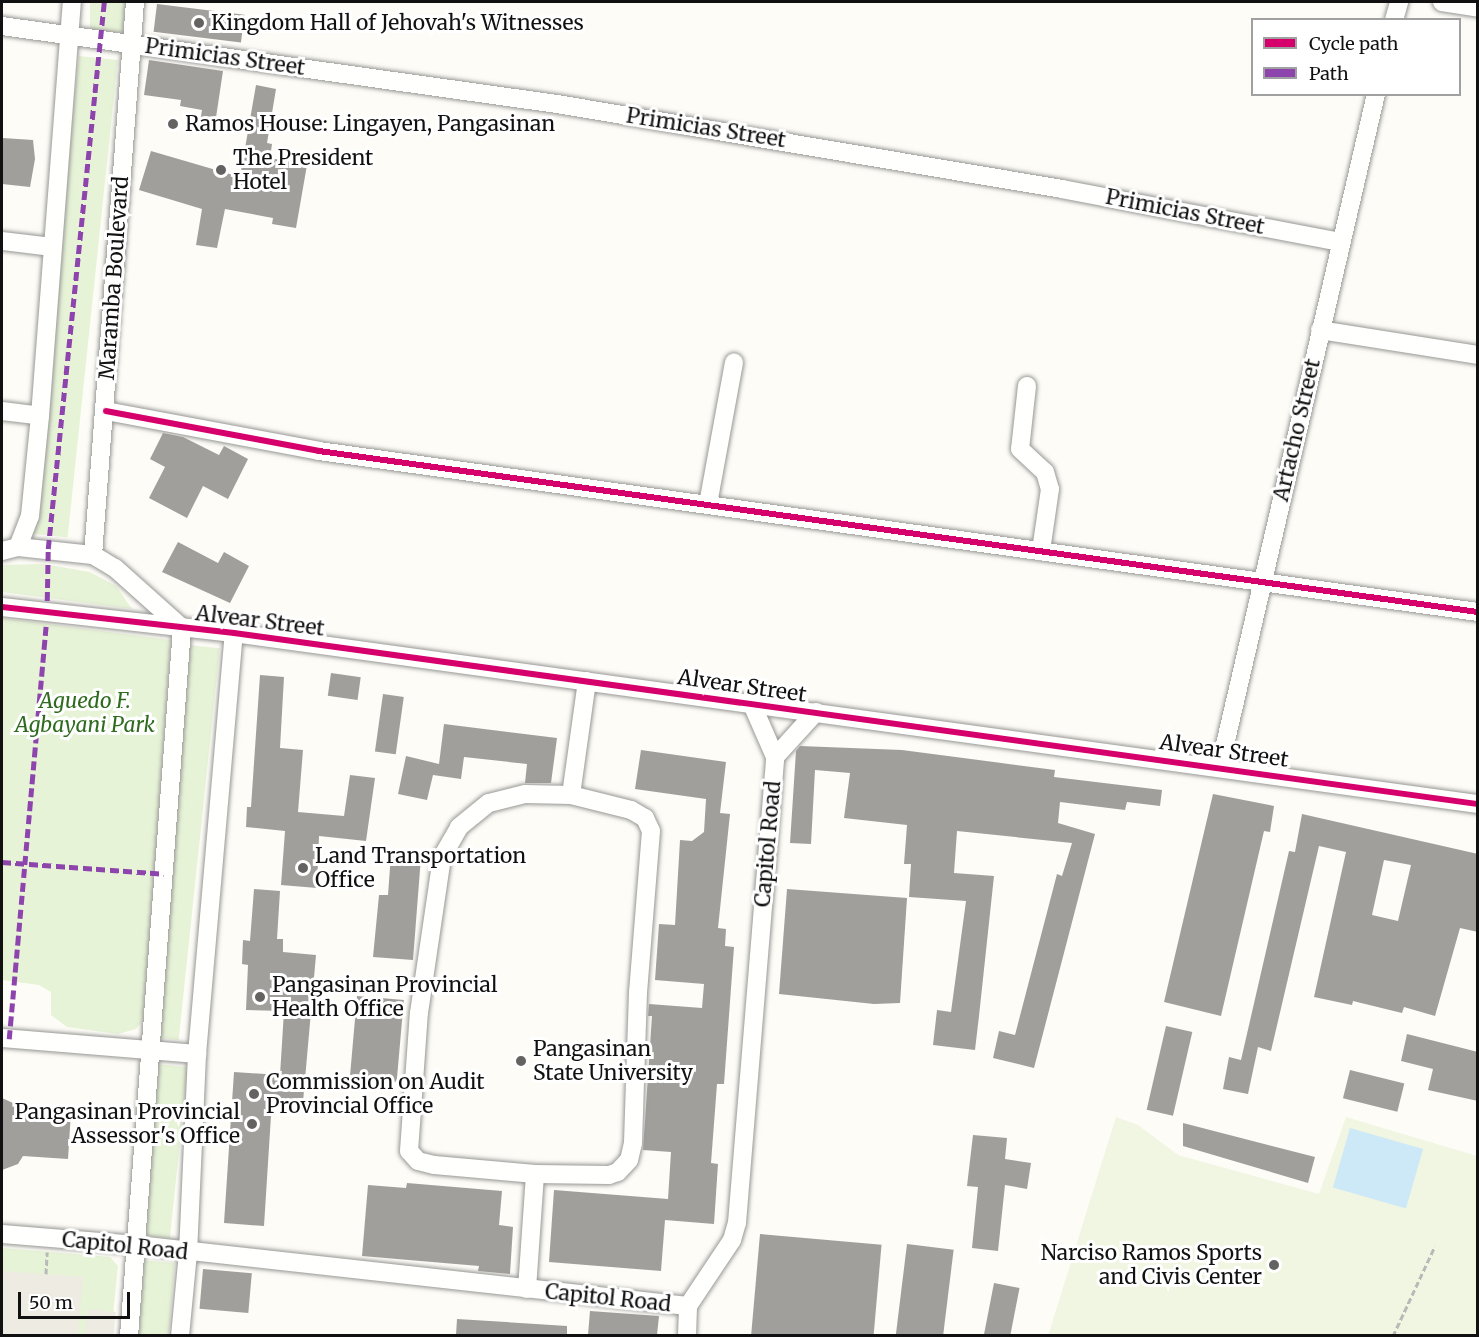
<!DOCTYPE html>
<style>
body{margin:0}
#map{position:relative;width:1479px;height:1337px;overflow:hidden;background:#fdfcf7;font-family:Merriweather,serif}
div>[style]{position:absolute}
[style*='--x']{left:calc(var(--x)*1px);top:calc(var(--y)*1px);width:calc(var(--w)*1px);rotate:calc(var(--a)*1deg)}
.green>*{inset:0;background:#e7f3d7;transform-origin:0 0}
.pitch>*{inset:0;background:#f0f6e1}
.plaza>*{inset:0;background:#edebe2;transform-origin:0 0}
.water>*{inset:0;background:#cde8f7;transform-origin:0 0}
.building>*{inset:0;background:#a19f9c;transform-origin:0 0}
.path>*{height:3px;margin-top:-1.5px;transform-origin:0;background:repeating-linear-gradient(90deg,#b9b9b8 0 6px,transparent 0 9px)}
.roads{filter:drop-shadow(0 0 2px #979795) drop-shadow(0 0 2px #979795)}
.minor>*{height:18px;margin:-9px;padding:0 9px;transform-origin:9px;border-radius:9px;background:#fffffe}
.quiet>*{height:4.5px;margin-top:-2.25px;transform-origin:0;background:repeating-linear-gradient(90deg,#8e44ad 0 9px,transparent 0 13.5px)}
.cycleway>*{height:6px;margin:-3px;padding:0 3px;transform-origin:3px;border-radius:3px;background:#d6006c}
.dots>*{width:16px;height:16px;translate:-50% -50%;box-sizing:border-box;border:3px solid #fff;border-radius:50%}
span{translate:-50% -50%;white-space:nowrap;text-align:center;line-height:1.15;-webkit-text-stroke:6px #fff;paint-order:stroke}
.poi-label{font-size:21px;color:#111}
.left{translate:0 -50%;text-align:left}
.right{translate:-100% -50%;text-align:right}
.street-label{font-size:21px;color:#111}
.park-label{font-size:21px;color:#2f6b1f;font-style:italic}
.frame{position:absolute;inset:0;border:3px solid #111;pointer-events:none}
.legend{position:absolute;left:1251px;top:18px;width:210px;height:78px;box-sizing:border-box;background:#fff;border:2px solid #a0a0a0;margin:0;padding:8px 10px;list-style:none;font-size:18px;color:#111}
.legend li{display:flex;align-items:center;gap:12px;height:30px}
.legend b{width:30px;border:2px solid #a0a0a0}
.scale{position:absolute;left:18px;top:1292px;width:112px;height:27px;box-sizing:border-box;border:3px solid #111;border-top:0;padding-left:8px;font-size:18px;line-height:21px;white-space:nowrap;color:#111;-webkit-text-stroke:4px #fff;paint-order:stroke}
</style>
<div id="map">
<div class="green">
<i style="left:90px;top:2px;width:40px;height:30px"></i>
<i style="left:79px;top:56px;width:39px;height:480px;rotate:6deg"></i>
<i style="clip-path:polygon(43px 564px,90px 572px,116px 586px,132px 609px,2px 592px,2px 565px)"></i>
<i style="clip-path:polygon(2px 618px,171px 640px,144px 1019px,136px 1029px,118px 1034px,67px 1027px,51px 1015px,51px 992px,39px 985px,2px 980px)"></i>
<i style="left:189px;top:645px;width:31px;height:394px;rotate:6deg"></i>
<i style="left:157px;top:1064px;width:31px;height:172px;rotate:6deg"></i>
<i style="clip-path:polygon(2px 1248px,110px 1257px,118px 1266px,111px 1335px,2px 1335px)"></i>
<i style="left:142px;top:1260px;width:33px;height:76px;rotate:5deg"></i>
</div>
<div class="pitch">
<i style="clip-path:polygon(1116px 1117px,1138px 1125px,1178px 1155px,1319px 1194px,1346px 1117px,1477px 1156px,1477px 1335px,1048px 1336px)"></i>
</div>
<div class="plaza">
<i style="clip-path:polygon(2px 1271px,83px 1277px,78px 1335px,2px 1335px)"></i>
<i style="left:88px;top:1309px;width:28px;height:26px;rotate:6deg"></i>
</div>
<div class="water">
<i style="left:1350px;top:1128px;width:76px;height:62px;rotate:16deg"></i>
</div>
<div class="building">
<i style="left:157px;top:4px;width:88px;height:28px;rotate:7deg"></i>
<i style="clip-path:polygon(149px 60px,223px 71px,215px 124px,200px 122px,202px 110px,180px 106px,181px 100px,144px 95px)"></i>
<i style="clip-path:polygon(256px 85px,276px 89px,267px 143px,272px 144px,270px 158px,307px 165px,296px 228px,272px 224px,273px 218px,225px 209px,217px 248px,196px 245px,202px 209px,139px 190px,151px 151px,240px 177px)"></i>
<i style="clip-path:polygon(3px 138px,33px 140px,35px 159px,30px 187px,2px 184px)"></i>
<i style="clip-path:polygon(163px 433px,183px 437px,219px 455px,224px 446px,248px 459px,228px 499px,203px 486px,187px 518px,149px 498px,165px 467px,150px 459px)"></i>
<i style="clip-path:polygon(178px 542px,218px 563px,224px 552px,249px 566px,230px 603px,162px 572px)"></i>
<i style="left:331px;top:673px;width:30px;height:23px;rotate:8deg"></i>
<i style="clip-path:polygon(260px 675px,284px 677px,280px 748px,303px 750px,298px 812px,344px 816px,350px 775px,375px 778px,366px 841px,319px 836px,317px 888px,281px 885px,285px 831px,246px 827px,247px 807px,251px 807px)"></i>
<i style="left:383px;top:694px;width:21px;height:58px;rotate:8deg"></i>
<i style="clip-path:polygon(444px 724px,557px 738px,551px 783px,525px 783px,527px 764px,464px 757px,461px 779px,433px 775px,427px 800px,398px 794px,406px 756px,439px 764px)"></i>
<i style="clip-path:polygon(800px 746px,902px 750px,1055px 770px,1054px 777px,1162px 790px,1160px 806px,1127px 802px,1125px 810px,1060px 802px,1058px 823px,1095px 834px,1034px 1068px,993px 1058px,999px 1031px,1015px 1035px,1057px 874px,1062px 876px,1072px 843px,957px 831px,954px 873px,994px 876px,979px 1016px,975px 1050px,933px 1045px,937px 1010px,951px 1012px,966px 901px,909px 897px,911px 864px,904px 864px,907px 825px,844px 818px,850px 773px,815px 770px,811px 844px,790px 843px,796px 751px)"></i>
<i style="clip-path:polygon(641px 750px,726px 762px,720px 813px,730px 814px,718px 928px,726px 929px,725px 946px,734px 947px,724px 1084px,717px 1084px,711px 1163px,718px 1164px,714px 1224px,665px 1220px,661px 1271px,549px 1262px,554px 1190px,668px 1199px,671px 1152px,643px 1150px,652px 1016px,648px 1016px,649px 1004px,702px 1008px,704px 984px,655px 980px,659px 924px,675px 925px,680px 840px,692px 841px,704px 832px,706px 799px,635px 789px)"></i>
<i style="clip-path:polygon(1213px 794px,1274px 806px,1270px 832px,1264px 831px,1221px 1016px,1164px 1002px)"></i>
<i style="clip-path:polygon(evenodd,1302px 814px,1478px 854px,1478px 932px,1460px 928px,1435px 1016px,1404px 1007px,1402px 1013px,1353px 1001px,1352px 1005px,1314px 997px,1346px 852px,1319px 846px,1271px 1051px,1258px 1047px,1248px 1094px,1223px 1089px,1229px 1057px,1241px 1060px,1289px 851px,1295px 852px,1302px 814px,1384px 860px,1411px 865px,1398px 921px,1372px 915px,1384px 860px)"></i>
<i style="clip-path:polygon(391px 854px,421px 857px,413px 960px,373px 957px,379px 895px,388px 895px)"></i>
<i style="clip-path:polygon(254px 889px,280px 891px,277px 939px,283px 939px,283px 952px,316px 955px,303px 1102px,272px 1100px,264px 1226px,224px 1223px,234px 1072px,280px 1075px,284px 1011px,246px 1010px,248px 965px,242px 964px,243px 940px,250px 941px)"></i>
<i style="clip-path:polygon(787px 889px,907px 898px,900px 1003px,874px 1004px,779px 994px)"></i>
<i style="left:357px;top:996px;width:47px;height:82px;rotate:5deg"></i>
<i style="left:1166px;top:1026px;width:27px;height:86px;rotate:13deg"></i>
<i style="clip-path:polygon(1407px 1034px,1478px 1052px,1478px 1101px,1428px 1090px,1433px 1069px,1401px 1061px)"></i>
<i style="left:1350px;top:1070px;width:56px;height:29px;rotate:14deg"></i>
<i style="clip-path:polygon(2px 1098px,24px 1108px,71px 1112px,68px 1159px,23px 1156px,18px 1164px,2px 1170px)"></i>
<i style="clip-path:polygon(1183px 1123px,1315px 1157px,1308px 1183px,1183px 1146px)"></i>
<i style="clip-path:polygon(973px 1135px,1007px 1138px,1005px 1159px,1031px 1163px,1027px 1189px,1005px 1185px,998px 1251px,972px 1248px,978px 1187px,967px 1186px)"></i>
<i style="clip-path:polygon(407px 1183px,502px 1191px,499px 1225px,513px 1227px,510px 1274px,478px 1271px,479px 1266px,362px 1256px,368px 1185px,406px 1188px)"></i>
<i style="left:760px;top:1234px;width:122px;height:101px;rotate:5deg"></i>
<i style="left:907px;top:1244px;width:47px;height:92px;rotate:7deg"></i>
<i style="left:203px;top:1269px;width:49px;height:40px;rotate:5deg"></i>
<i style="left:994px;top:1283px;width:26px;height:53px;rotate:11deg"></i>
<i style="clip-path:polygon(590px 1311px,659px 1316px,657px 1335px,588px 1335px)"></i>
<i style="clip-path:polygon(457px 1319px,567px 1326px,567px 1335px,456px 1335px)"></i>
</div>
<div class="path">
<i style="--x:46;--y:1274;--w:22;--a:-87"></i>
<i style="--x:1393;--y:1336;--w:99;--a:-65"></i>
</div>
<div class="roads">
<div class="minor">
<i style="--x:1442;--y:2;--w:36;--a:9"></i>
<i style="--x:1394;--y:20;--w:19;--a:-74"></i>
<i style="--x:2;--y:26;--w:560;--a:8"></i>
<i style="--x:557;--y:104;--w:512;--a:9.55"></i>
<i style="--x:1062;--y:189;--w:283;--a:10.8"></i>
<i style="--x:2;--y:241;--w:50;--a:6.8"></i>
<i style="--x:1320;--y:330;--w:160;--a:9"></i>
<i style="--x:1027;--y:386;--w:63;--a:96.3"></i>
<i style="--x:1020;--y:449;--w:34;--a:43"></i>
<i style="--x:1045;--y:472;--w:18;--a:74"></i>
<i style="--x:1050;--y:489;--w:63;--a:98.3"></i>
<i style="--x:2;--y:411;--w:38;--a:7"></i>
<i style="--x:106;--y:411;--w:217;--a:10.6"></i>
<i style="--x:319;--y:451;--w:1170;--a:7.91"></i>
<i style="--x:708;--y:504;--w:144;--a:-79.6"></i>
<i style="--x:18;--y:547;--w:33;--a:-69"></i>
<i style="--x:30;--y:516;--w:100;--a:-84.3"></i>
<i style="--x:40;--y:416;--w:415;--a:-85.6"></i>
<i style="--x:2;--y:551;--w:16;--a:-14"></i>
<i style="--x:18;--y:547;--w:75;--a:6.1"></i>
<i style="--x:93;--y:555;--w:26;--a:31"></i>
<i style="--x:115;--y:568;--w:90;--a:41.8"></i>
<i style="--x:182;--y:628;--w:710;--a:94.28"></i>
<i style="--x:93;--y:555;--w:555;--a:-85.66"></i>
<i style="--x:2;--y:607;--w:233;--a:6.4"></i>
<i style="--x:234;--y:633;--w:1256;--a:7.83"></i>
<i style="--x:775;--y:757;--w:61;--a:-47.7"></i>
<i style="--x:1220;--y:766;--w:690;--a:-76.93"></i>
<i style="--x:525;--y:794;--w:46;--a:1.2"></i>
<i style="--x:571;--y:795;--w:62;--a:14"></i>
<i style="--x:631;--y:810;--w:16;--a:30"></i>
<i style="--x:645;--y:818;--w:14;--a:65"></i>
<i style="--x:651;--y:831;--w:162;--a:94.6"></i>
<i style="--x:638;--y:992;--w:151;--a:91.9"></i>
<i style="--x:633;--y:1143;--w:17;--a:103"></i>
<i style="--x:629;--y:1160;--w:16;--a:133"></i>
<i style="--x:618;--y:1172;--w:9;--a:162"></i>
<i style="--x:609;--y:1175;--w:74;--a:-179.2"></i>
<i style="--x:535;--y:1174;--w:101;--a:-174.9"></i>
<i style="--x:434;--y:1165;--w:16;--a:-166"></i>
<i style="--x:418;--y:1161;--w:13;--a:-132"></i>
<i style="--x:409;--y:1151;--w:138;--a:-85.9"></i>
<i style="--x:419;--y:1013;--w:158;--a:-81.6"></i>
<i style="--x:442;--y:857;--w:34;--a:-60"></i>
<i style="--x:459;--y:827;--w:38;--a:-39"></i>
<i style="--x:489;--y:803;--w:37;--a:-14"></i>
<i style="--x:571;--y:795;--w:115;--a:-82"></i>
<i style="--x:2;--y:1038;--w:196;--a:4.7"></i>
<i style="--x:2;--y:1234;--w:135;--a:4.7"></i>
<i style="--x:137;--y:1245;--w:554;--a:6.32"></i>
<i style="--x:527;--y:1289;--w:115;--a:-86"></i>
<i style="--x:688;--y:1306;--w:79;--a:-56.3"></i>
<i style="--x:732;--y:1240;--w:18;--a:-74"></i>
<i style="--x:737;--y:1223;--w:468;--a:-85.3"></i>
<i style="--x:775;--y:757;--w:58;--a:-113.5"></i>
<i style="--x:180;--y:1336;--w:83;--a:-84.5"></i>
<i style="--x:188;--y:1253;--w:199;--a:-87.4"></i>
<i style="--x:197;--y:1054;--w:423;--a:-85"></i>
<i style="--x:687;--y:1336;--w:30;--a:-88"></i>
</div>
</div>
<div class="quiet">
<i style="--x:47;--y:601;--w:52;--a:-88.9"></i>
<i style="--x:48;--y:549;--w:550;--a:-84.15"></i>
<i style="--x:2;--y:862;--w:162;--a:4.2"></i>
<i style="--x:9;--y:1039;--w:415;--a:-84.9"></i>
</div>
<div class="cycleway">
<i style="--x:106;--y:411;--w:217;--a:10.6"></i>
<i style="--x:319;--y:451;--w:1170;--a:7.91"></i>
<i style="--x:2;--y:607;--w:233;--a:6.4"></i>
<i style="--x:234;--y:633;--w:1256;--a:7.83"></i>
</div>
<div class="dots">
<i style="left:199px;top:23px;background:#646362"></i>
<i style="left:173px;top:124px;background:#646362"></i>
<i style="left:221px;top:170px;background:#646362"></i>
<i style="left:303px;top:868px;background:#646362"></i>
<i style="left:260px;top:997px;background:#646362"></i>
<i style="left:521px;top:1061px;background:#646362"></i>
<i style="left:254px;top:1094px;background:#646362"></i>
<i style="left:252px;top:1124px;background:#646362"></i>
<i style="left:1274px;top:1265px;background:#646362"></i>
</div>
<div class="poi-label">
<span class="left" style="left:211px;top:23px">Kingdom Hall of Jehovah's Witnesses</span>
<span class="left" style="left:185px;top:124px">Ramos House: Lingayen, Pangasinan</span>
<span class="left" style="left:233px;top:170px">The President<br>Hotel</span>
<span class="left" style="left:315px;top:868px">Land Transportation<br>Office</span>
<span class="left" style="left:272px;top:997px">Pangasinan Provincial<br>Health Office</span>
<span class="left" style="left:533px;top:1061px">Pangasinan<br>State University</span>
<span class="left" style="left:266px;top:1094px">Commission on Audit<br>Provincial Office</span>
<span class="right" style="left:240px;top:1124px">Pangasinan Provincial<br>Assessor's Office</span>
<span class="right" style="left:1262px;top:1265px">Narciso Ramos Sports<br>and Civis Center</span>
</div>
<div class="street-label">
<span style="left:225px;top:57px;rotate:8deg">Primicias Street</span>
<span style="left:706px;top:128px;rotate:9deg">Primicias Street</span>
<span style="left:1185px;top:212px;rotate:11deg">Primicias Street</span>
<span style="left:114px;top:278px;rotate:-86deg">Maramba Boulevard</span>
<span style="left:1297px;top:430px;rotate:-77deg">Artacho Street</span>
<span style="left:260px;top:621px;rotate:7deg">Alvear Street</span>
<span style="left:742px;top:686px;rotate:8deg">Alvear Street</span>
<span style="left:1224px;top:751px;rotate:8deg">Alvear Street</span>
<span style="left:768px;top:844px;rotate:-85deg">Capitol Road</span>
<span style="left:125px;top:1246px;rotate:6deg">Capitol Road</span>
<span style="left:608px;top:1298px;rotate:6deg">Capitol Road</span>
</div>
<div class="park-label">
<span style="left:85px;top:713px">Aguedo F.<br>Agbayani Park</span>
</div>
<div class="frame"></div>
<ul class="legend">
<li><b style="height:8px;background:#d6006c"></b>Cycle path</li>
<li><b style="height:8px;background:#8e44ad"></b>Path</li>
</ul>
<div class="scale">50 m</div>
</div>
